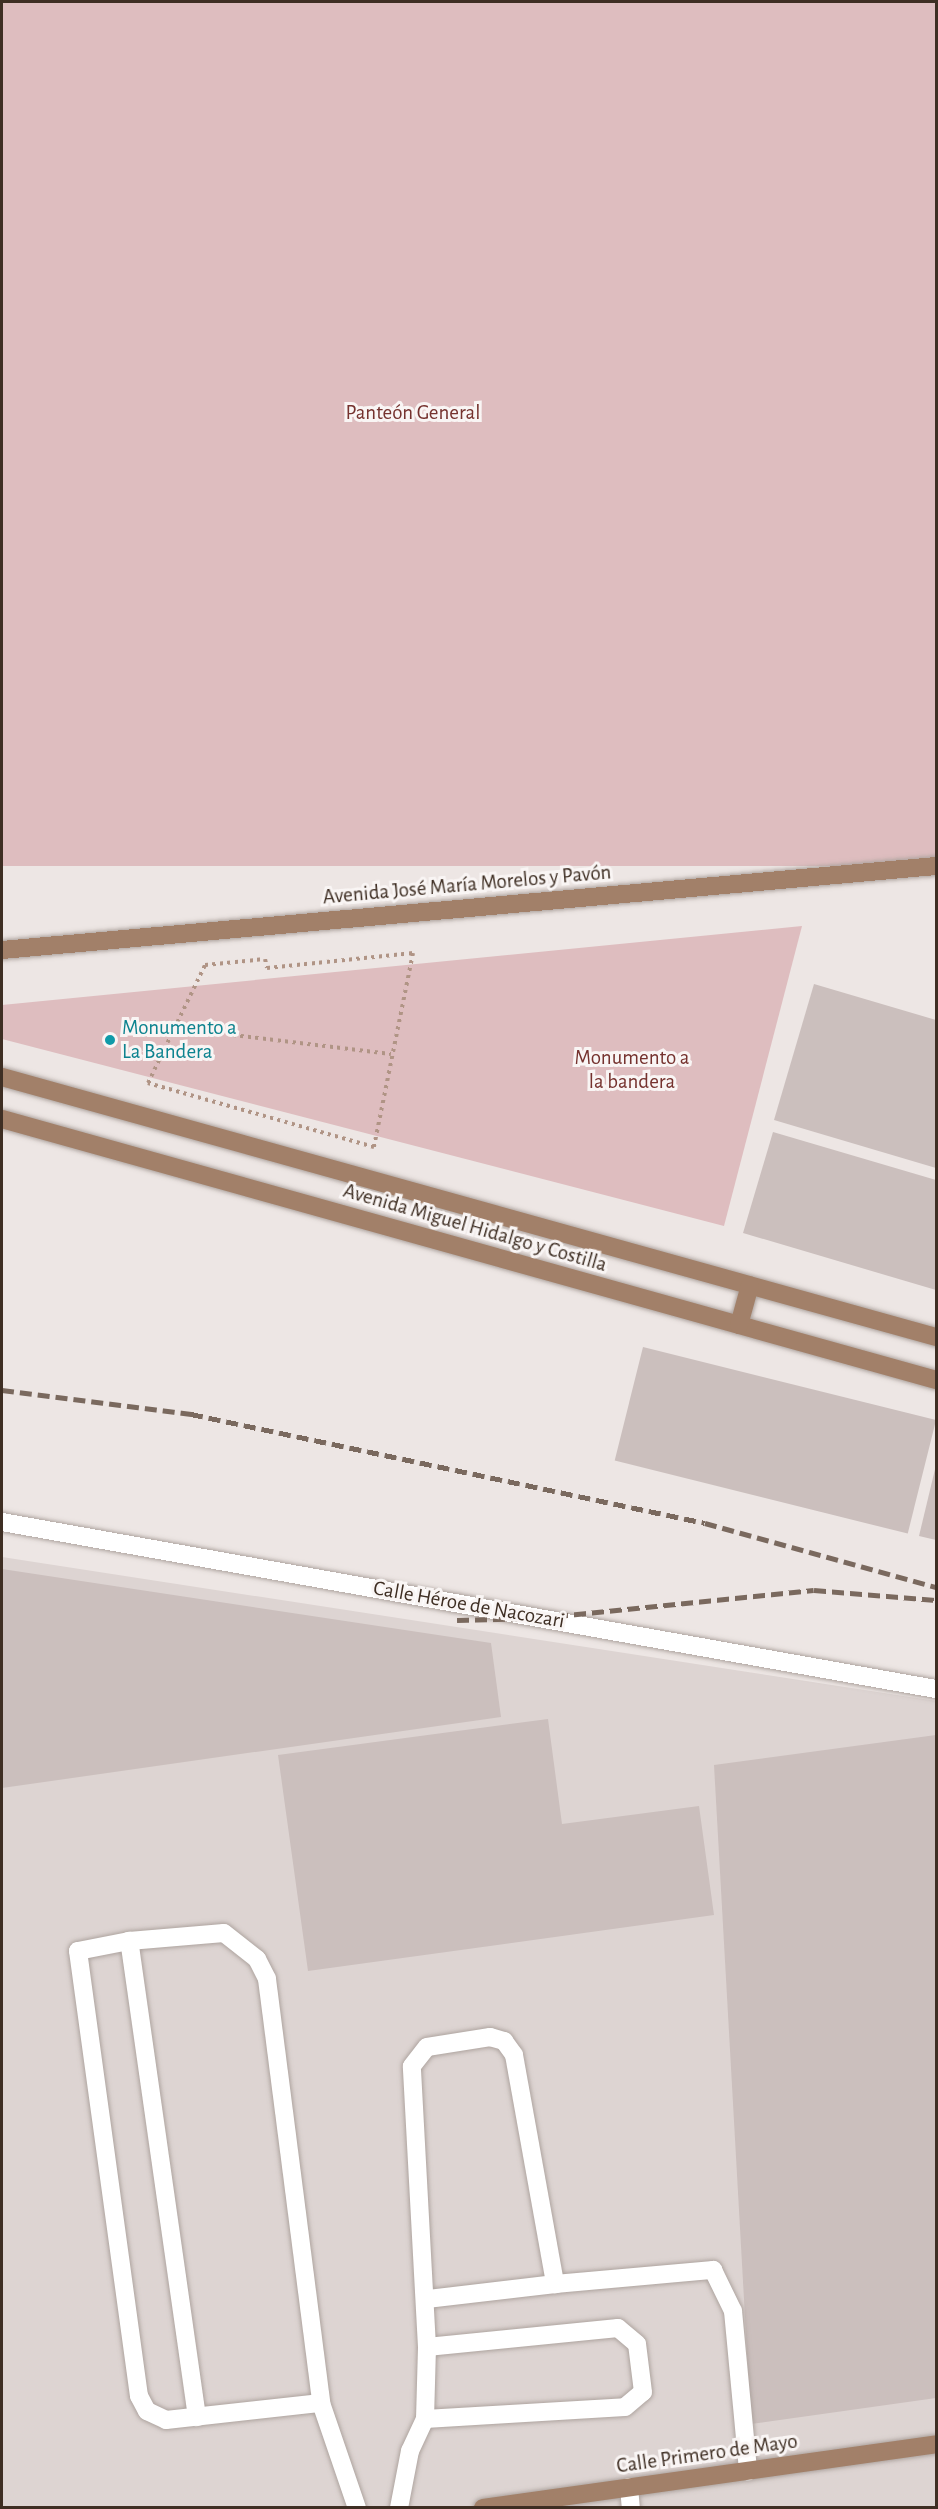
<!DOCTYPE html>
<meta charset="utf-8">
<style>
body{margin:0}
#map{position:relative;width:938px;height:2509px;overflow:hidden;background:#ede6e4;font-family:"Alegreya Sans",sans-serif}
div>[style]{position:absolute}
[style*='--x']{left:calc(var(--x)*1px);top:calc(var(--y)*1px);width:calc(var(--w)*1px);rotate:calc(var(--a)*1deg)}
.built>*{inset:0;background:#ddd4d2}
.green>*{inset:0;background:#debdbf;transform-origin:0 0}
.building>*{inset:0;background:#cbbfbd;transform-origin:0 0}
.path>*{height:4px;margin-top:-2px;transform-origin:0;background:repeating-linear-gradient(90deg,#b09485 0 3px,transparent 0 7.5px)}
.roads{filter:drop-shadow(0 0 2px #aea49f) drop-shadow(0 0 2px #aea49f)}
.minor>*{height:18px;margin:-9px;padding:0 9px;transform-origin:9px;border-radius:9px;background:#fff}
.major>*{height:18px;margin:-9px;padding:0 9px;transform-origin:9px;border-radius:9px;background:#a28069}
.rail>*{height:4.5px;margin-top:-2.25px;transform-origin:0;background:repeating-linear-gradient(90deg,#7a695e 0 12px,transparent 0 18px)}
.dots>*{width:16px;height:16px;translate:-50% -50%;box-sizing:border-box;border:3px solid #f9f5f4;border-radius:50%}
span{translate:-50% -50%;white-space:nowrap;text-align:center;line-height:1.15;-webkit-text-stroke:6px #f9f5f4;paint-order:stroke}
.park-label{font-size:21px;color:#75322e}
.street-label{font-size:21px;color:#3e2e23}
.culture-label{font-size:21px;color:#0d838f}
.left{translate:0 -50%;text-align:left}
.frame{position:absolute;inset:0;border:3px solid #3e2e23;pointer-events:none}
</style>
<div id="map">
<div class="built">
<i style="clip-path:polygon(2px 1557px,936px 1701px,936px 2507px,2px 2508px)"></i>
</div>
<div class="green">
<i style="left:2px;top:2px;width:934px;height:864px"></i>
<i style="clip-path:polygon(802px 926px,724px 1226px,2px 1039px,2px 1005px)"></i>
</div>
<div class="building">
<i style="clip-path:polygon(814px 984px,936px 1020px,936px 1168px,774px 1120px)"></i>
<i style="clip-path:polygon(773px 1132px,936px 1180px,936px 1290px,743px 1233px)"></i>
<i style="left:643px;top:1347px;width:302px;height:117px;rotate:14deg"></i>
<i style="clip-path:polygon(936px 1465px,936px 1540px,919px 1536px)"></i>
<i style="clip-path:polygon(2px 1569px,491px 1643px,501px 1717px,2px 1788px)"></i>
<i style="clip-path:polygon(548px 1719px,562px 1824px,699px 1806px,714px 1915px,308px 1971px,278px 1755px)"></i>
<i style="clip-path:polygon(936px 1735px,936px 2398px,751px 2424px,714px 1765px)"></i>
</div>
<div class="path">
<i style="--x:413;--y:953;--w:198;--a:101.4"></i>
<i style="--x:374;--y:1147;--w:235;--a:-164.2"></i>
<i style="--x:148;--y:1083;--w:131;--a:-64.2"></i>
<i style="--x:205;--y:965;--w:60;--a:-5.7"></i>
<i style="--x:265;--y:959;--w:9;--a:77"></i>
<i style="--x:267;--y:968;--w:147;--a:-5.9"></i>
<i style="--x:233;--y:1035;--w:159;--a:6.9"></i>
</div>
<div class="roads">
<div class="minor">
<i style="--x:2;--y:1522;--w:949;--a:10.14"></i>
<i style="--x:129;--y:1941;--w:52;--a:168.9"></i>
<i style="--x:78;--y:1951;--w:449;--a:82.2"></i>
<i style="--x:139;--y:2396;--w:17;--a:62"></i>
<i style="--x:147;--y:2411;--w:21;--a:25"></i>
<i style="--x:166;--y:2420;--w:156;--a:-6.3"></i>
<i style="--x:555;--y:2284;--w:159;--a:-5.1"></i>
<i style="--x:713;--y:2270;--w:46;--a:64"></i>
<i style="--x:733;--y:2311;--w:161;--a:84.6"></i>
<i style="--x:197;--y:2417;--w:481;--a:-98.1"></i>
<i style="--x:129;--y:1941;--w:95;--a:-4.8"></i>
<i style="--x:224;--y:1933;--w:42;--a:38.2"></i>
<i style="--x:257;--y:1959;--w:22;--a:63"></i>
<i style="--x:267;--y:1979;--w:427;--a:82.7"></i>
<i style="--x:321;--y:2403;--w:111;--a:71.1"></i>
<i style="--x:425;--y:2419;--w:200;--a:-3.4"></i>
<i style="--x:625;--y:2407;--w:23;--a:-40"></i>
<i style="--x:643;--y:2392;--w:48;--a:-97.1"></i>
<i style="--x:637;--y:2344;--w:25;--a:-140"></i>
<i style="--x:618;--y:2328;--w:192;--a:174.3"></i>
<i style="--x:629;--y:2487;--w:21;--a:85"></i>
<i style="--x:399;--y:2508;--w:58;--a:-79.1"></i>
<i style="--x:410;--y:2451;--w:35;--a:-65"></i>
<i style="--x:425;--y:2419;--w:72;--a:-88.4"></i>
<i style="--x:427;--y:2347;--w:281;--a:-93.1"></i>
<i style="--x:412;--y:2066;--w:24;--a:-52"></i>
<i style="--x:427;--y:2047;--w:64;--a:-9"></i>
<i style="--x:490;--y:2037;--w:15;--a:16"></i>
<i style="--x:504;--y:2041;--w:17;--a:54"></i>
<i style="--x:514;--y:2055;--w:233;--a:79.8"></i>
<i style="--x:555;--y:2284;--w:129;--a:173.3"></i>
</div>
<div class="major">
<i style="--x:2;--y:950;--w:938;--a:-5.14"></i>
<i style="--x:2;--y:1077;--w:970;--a:15.56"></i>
<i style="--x:2;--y:1119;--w:970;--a:15.61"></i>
<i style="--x:739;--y:1325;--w:41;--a:-74.6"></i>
<i style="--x:483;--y:2508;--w:457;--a:-8"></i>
</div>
</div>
<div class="rail">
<i style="--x:2;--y:1390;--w:191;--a:7.2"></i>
<i style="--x:191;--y:1414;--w:525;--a:11.97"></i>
<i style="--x:705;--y:1523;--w:240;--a:15.5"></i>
<i style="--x:457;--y:1620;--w:81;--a:-1.4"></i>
<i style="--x:538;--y:1618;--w:277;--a:-5.8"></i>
<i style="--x:814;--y:1590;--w:122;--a:4.7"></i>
</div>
<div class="dots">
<i style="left:110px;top:1040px;background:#0f9aa8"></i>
</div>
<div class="park-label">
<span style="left:413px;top:413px">Panteón General</span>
<span style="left:632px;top:1070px">Monumento a<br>la bandera</span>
</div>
<div class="street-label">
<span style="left:467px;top:885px;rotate:-5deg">Avenida José María Morelos y Pavón</span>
<span style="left:475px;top:1228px;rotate:16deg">Avenida Miguel Hidalgo y Costilla</span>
<span style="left:469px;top:1605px;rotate:10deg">Calle Héroe de Nacozari</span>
<span style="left:707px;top:2454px;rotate:-8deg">Calle Primero de Mayo</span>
</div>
<div class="culture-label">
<span class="left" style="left:122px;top:1040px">Monumento a<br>La Bandera</span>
</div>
<div class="frame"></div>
</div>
